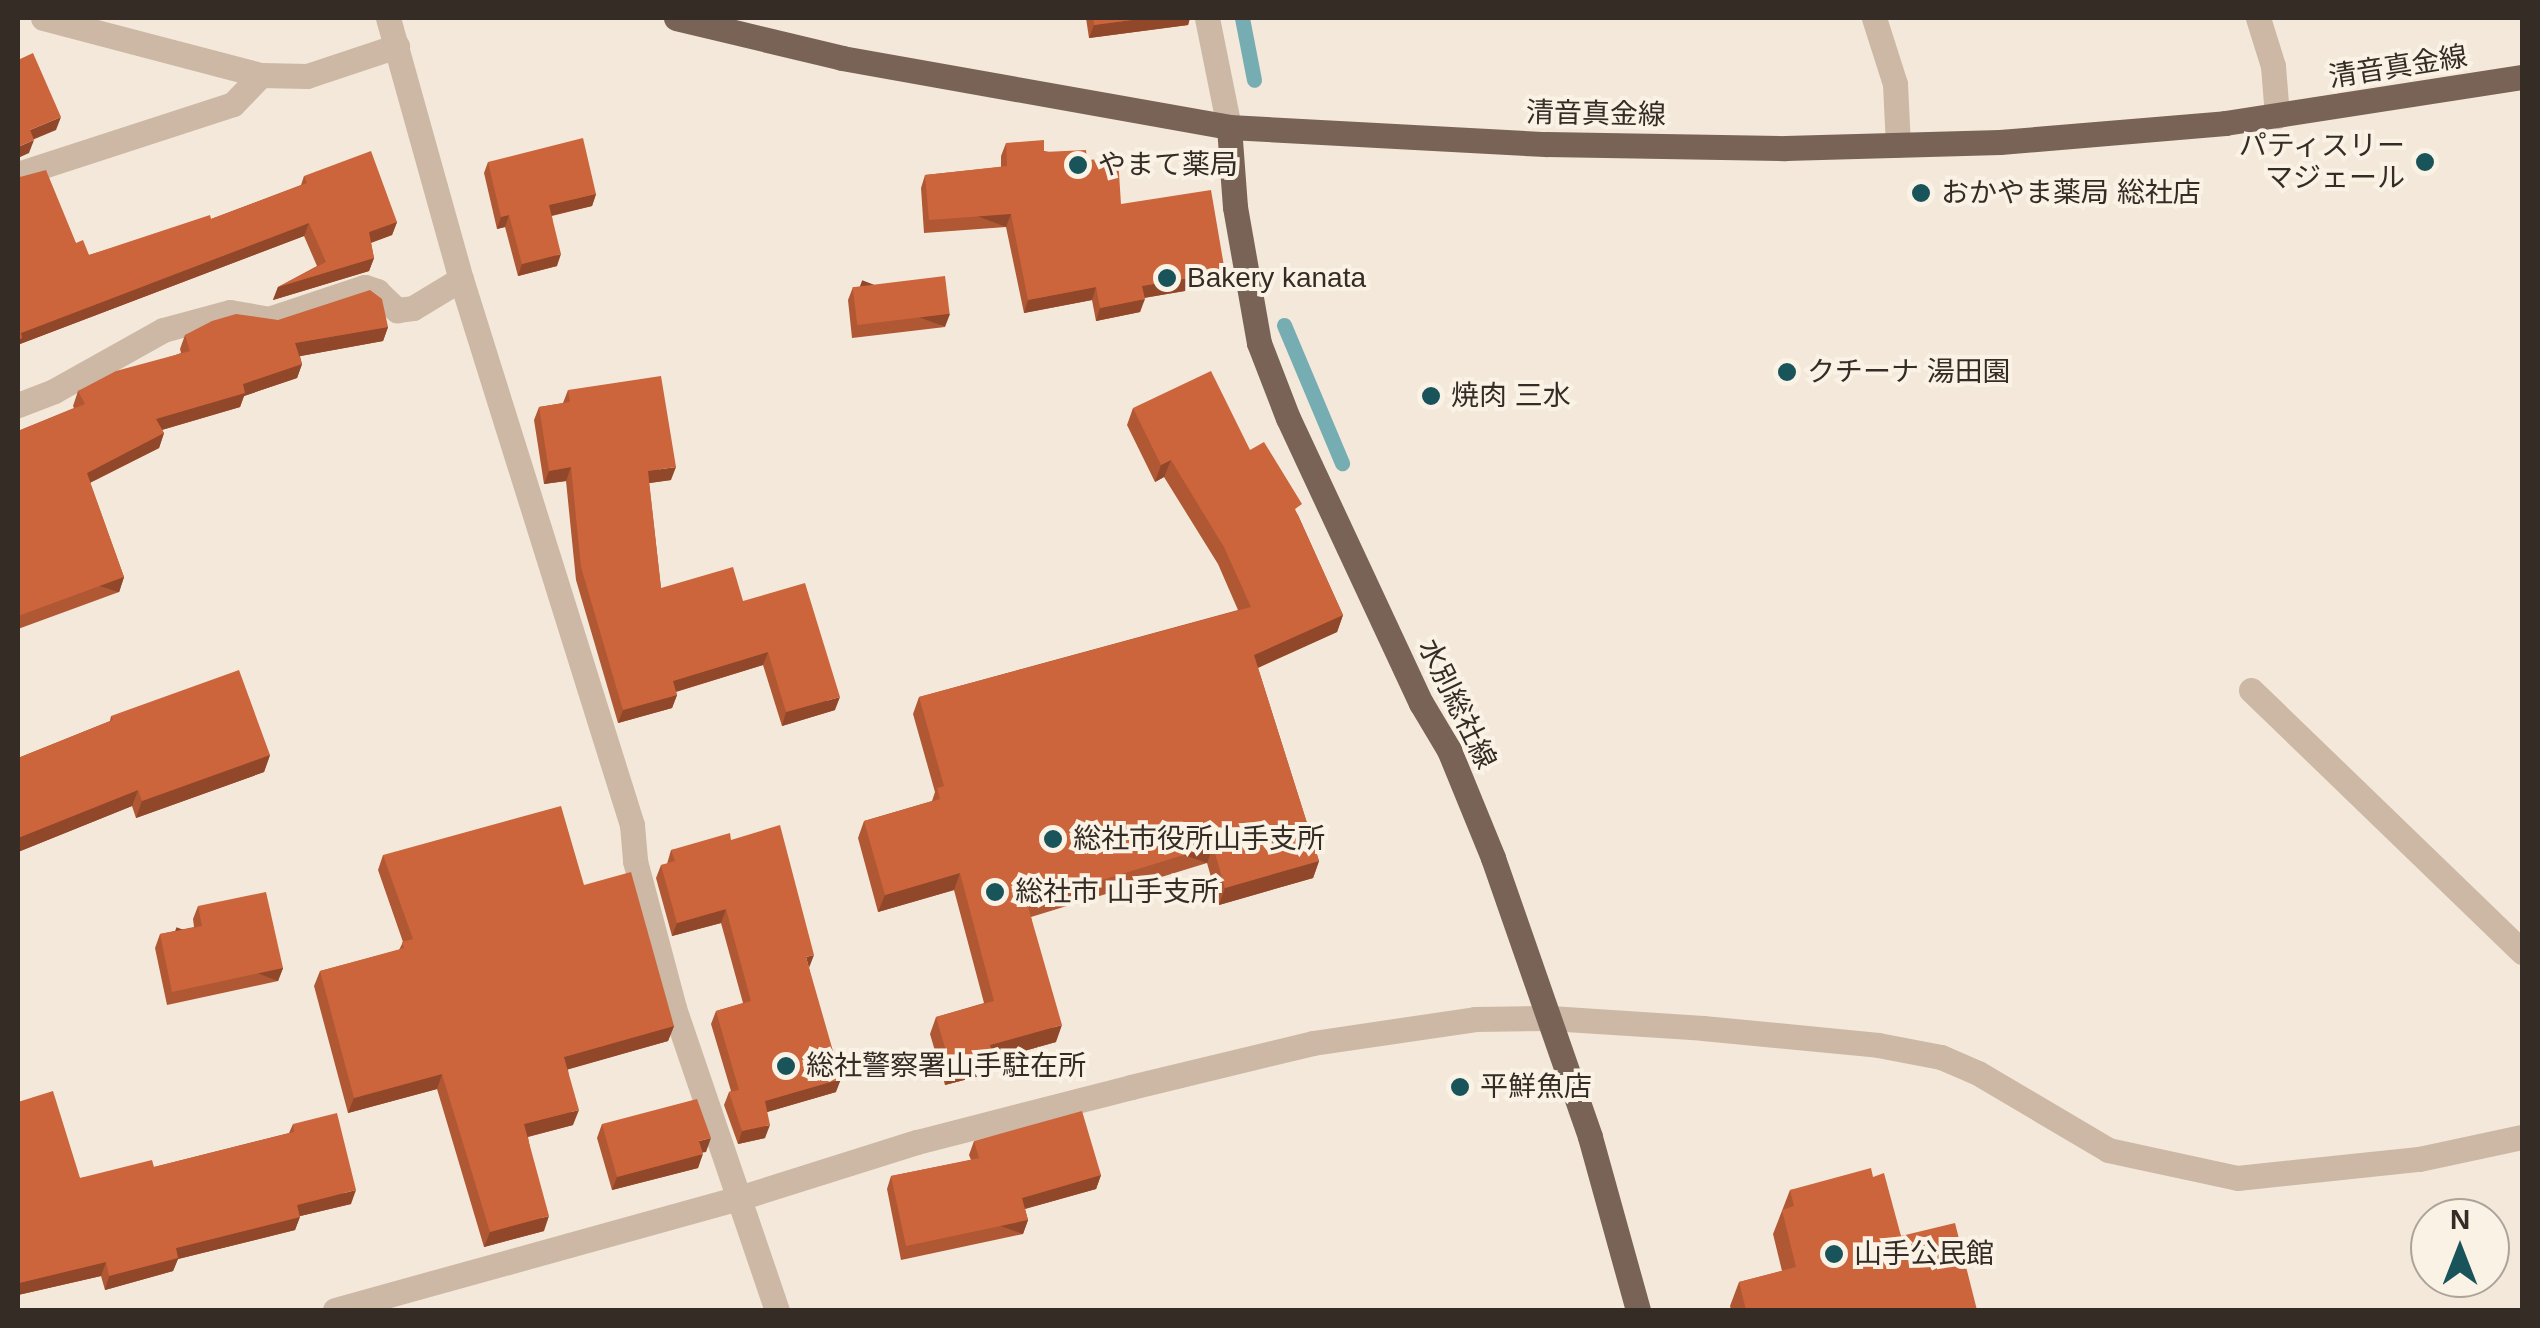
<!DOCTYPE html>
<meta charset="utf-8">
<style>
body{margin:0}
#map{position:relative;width:2540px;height:1328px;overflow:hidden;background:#f3e8d9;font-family:Helvetica,"Noto Sans JP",sans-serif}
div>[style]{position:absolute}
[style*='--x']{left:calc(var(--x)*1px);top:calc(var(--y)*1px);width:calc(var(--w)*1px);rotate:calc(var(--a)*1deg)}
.stream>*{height:15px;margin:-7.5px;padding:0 7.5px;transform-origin:7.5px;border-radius:7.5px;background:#76adb2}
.minor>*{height:25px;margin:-12.5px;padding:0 12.5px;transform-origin:12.5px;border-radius:12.5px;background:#ccb8a4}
.major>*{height:25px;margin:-12.5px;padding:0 12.5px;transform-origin:12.5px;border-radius:12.5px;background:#796356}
.wall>*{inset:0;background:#b05734}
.shaded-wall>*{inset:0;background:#90472a;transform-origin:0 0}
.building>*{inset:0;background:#cd653c;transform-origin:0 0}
.dots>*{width:28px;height:28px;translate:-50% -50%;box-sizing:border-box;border:5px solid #faf2e5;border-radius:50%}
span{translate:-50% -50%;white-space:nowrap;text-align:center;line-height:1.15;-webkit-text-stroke:8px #faf2e5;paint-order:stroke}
.street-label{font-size:28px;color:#362c26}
.poi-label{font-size:28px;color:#362c26}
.right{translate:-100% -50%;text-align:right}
.left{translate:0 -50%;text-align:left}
.frame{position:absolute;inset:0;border:20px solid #362c26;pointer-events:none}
.north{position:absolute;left:2410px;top:1198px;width:100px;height:100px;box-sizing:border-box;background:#faf2e5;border:2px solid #aca399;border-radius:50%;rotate:0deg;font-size:28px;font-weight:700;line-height:40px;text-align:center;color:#362c26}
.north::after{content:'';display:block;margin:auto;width:35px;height:45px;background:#19545a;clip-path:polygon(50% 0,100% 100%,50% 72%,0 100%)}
</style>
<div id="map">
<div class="stream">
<i style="--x:1242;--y:18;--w:63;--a:79"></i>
<i style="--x:1284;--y:325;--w:150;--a:67.2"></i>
</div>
<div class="minor">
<i style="--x:43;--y:18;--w:225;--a:14.7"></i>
<i style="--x:388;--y:18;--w:271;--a:74.4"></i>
<i style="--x:461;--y:279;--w:572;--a:72.61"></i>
<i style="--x:632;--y:825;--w:36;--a:85"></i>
<i style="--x:635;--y:861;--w:152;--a:75.1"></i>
<i style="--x:674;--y:1008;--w:319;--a:71.2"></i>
<i style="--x:1207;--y:18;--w:111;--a:78.6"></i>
<i style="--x:1874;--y:18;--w:69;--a:72.3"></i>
<i style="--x:1895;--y:84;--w:61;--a:87.2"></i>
<i style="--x:2258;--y:18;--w:50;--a:72.6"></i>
<i style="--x:2273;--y:66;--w:50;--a:85.4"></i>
<i style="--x:18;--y:174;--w:226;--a:-18"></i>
<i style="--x:233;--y:104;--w:40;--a:-46"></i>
<i style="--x:261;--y:75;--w:46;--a:1.2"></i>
<i style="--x:307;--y:76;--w:95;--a:-18.4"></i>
<i style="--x:18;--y:405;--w:39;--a:-21"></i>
<i style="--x:54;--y:391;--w:125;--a:-29.2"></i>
<i style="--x:163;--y:330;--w:69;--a:-15"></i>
<i style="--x:230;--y:312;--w:39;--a:10"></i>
<i style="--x:268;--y:319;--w:102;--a:-18.3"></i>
<i style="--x:365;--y:287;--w:13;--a:18"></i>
<i style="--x:377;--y:291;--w:28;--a:44"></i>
<i style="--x:397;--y:310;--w:16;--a:-7"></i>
<i style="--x:413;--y:308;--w:56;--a:-31.1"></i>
<i style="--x:2251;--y:690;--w:377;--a:44"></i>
<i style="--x:335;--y:1310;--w:419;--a:-15.5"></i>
<i style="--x:739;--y:1198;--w:187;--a:-17.5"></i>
<i style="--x:917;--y:1142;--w:221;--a:-14.4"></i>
<i style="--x:1131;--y:1087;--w:187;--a:-13.6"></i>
<i style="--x:1313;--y:1043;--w:164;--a:-8.4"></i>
<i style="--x:1475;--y:1019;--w:75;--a:-0.8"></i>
<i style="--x:1550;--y:1018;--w:153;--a:3.7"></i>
<i style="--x:1703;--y:1028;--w:176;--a:5.5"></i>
<i style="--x:1878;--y:1045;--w:64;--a:10.8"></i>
<i style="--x:1941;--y:1057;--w:40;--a:23.4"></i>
<i style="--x:1978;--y:1073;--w:151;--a:30.6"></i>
<i style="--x:2108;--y:1150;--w:132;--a:12.2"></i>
<i style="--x:2237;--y:1178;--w:183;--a:-6"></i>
<i style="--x:2419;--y:1159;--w:105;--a:-12.1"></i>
</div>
<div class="major">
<i style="--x:676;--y:18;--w:171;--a:13.5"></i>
<i style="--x:842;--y:58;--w:393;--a:10.1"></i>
<i style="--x:1229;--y:127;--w:317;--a:3.1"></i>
<i style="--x:1546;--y:144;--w:239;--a:1"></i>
<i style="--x:1785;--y:148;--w:215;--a:-1.6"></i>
<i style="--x:2000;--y:142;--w:226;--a:-4.8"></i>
<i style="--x:2225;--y:123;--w:301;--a:-8.8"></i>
<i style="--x:1229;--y:127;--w:80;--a:85.7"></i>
<i style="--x:1235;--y:207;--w:138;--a:80"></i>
<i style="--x:1259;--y:343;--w:80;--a:68.9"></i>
<i style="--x:1288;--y:418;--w:315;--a:65"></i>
<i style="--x:1421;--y:703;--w:55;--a:59.2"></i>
<i style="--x:1449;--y:750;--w:117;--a:67.8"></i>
<i style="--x:1493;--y:858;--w:295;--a:70.8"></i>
<i style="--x:1590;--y:1137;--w:180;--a:74.5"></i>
</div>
<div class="wall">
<i style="clip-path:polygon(1086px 18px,1190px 18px,1188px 25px,1089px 38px)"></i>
<i style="clip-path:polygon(1006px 143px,1087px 160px,1121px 204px,1220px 285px,1144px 298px,1140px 312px,1096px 321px,1092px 300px,1024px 313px,1006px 227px,924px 233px,921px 188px,925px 175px,1001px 167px,1001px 156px)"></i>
<i style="clip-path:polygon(488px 162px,596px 194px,592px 206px,552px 216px,557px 266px,518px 276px,505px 227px,497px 229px,484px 173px)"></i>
<i style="clip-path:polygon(18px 174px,76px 243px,89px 255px,211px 219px,301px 185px,304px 176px,397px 222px,392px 235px,371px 243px,374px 258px,369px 271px,273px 300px,278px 287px,317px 266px,304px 236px,20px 344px,18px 351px)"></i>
<i style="clip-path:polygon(853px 287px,945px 327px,852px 338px,848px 300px)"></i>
<i style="clip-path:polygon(278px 320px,388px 327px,383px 341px,300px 356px,302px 364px,297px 378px,244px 396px,240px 407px,162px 430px,164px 433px,159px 448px,90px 483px,124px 577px,119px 592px,18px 629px,18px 431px,74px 408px,73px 406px,78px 391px,181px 353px,180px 349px,185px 335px)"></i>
<i style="clip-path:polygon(568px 390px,671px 480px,649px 483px,661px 588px,743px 601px,835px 710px,782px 726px,763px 665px,676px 692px,677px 695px,672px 708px,618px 723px,576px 580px,566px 481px,544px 484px,534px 420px,539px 407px,563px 403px)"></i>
<i style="clip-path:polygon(1133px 408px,1250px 450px,1298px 515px,1343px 615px,1337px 632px,1258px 668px,1319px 861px,1313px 878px,1219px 905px,1207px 863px,1031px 917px,1056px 1042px,992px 1060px,987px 1074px,945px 1085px,930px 1034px,936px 1017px,984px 1003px,954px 890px,878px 912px,858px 838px,864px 821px,932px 801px,935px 792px,913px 714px,919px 697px,1238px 610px,1218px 564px,1164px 477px,1155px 482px,1127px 425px)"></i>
<i style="clip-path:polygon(111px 716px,270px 755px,264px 772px,136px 818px,132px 806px,18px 852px,18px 758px,110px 721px)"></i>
<i style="clip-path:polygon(731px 840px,809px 968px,836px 1092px,767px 1112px,765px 1138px,738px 1144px,724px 1105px,729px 1092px,731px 1091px,711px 1024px,716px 1011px,743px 1003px,721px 923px,672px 936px,656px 878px,661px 865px,667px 864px,671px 850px)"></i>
<i style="clip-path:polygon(383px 855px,584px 885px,674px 1026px,668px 1041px,568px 1069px,573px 1125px,528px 1137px,544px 1231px,484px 1247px,437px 1089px,348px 1113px,314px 986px,320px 971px,399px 950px,403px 942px,378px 870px)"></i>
<i style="clip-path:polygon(198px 906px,283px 968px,278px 981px,167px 1005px,155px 948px,160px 934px,194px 927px,193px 919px)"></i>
<i style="clip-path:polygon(18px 1102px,80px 1178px,154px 1167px,289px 1133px,293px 1124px,351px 1204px,300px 1216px,295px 1230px,178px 1259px,173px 1271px,105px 1290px,101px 1276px,18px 1295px)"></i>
<i style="clip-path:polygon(602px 1124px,706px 1152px,702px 1152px,698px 1168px,612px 1190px,597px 1138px)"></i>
<i style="clip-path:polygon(974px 1141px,1101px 1175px,1096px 1189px,1025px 1209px,1028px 1220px,1023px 1234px,901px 1260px,887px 1189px,891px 1176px,971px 1160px,969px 1155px)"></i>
<i style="clip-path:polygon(1873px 1177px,1901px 1236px,1977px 1310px,1731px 1310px,1730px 1306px,1739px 1282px,1782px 1271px,1773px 1234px,1790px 1190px)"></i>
</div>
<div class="shaded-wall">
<i style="clip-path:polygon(1147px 18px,1190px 18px,1188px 25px,1089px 38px,1094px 25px)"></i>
<i style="clip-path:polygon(61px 117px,56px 130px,25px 143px,30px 130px)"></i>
<i style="clip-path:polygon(34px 140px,29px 153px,18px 158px,18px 147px)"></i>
<i style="clip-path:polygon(596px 194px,592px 206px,545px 217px,549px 205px)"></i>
<i style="left:1011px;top:214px;width:14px;height:82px;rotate:111deg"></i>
<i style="clip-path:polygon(509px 215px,505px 227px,497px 229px,501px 217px)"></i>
<i style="clip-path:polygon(397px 222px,392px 235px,364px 245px,369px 232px)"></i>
<i style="clip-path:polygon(309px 223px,304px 236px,20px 344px,18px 351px,18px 340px,21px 333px)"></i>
<i style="clip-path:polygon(561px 254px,557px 266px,518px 276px,522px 264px)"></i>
<i style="clip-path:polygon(374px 258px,369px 271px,273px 300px,278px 287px)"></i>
<i style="clip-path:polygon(1225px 272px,1220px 285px,1137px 299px,1142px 286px)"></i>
<i style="clip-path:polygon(1096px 287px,1092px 300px,1024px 313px,1028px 300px)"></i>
<i style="clip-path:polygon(1145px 299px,1140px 312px,1096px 321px,1100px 308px)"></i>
<i style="left:950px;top:314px;width:14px;height:94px;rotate:111deg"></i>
<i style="clip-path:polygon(388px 327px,383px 341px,290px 358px,295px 343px)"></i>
<i style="clip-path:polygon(302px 364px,297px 378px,244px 396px,240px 407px,151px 433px,156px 419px,243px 384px)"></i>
<i style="clip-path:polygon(164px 433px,159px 448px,81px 487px,87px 473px)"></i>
<i style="clip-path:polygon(1171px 460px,1164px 477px,1155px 482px,1161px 465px)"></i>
<i style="clip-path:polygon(571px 467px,566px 481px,544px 484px,549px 471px)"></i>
<i style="clip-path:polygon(676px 467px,671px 480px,643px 484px,648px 471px)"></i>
<i style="left:124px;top:577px;width:16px;height:113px;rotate:108deg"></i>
<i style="clip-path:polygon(1343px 615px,1337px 632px,1248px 672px,1254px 655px)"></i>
<i style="clip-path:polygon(768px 652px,763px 665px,668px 694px,673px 681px)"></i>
<i style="clip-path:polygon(677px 695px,672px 708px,618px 723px,623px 710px)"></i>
<i style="clip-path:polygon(840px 697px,835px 710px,782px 726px,786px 712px)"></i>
<i style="clip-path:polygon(270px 755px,264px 772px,136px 818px,142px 801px)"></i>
<i style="clip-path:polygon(138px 790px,132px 806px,18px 852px,18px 838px)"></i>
<i style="left:1213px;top:846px;width:18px;height:195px;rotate:109deg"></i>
<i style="clip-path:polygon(1319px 861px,1313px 878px,1219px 905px,1225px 888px)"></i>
<i style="clip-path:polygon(960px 873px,954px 890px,878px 912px,885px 895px)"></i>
<i style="clip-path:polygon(726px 909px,721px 923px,672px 936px,677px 923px)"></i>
<i style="clip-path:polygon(814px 955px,809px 968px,806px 957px)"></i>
<i style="left:283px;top:968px;width:14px;height:114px;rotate:111deg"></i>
<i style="clip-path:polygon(1062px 1025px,1056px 1042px,992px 1060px,987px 1074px,945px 1085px,951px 1068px,990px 1045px)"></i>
<i style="clip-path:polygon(674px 1026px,668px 1041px,559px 1072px,564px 1057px)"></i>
<i style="clip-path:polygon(442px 1074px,437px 1089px,348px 1113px,354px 1098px)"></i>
<i style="clip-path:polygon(841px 1079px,836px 1092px,760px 1114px,765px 1101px)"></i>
<i style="clip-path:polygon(579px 1110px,573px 1125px,519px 1139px,524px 1124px)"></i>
<i style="clip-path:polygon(770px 1125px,765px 1138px,738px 1144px,742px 1131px)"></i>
<i style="clip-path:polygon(711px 1138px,706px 1152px,694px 1154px,699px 1141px)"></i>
<i style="clip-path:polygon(703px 1154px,698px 1168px,612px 1190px,617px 1177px)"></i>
<i style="clip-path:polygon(1101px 1175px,1096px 1189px,1017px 1211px,1022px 1198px)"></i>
<i style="clip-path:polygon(356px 1190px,351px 1204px,292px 1218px,297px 1205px)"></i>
<i style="clip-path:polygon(549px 1216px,544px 1231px,484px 1247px,490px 1232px)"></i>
<i style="clip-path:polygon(300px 1217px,295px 1230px,178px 1259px,173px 1271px,105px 1290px,109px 1276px,176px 1248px)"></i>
<i style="left:1028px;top:1220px;width:15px;height:125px;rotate:110deg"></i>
<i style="clip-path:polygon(106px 1262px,101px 1276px,18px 1295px,19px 1283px)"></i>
</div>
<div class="building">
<i style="clip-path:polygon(1093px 18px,1147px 18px,1094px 25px)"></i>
<i style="clip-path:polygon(33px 53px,61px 117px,30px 130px,34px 140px,18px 147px,18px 60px)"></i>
<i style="clip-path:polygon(583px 138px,596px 194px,549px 205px,561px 254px,522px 264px,509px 215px,501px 217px,488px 162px)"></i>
<i style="clip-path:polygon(1044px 140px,1044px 152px,1086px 150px,1087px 160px,1118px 158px,1121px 204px,1211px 190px,1225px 272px,1142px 286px,1145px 299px,1100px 308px,1096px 287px,1028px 300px,1011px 214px,929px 220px,925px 175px,1007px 166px,1006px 143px)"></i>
<i style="clip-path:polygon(371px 151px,397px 222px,369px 232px,374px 258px,278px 287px,326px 262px,309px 223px,21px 333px,22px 338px,18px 340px,18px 174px,20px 177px,46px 170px,76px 243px,83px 240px,89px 255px,210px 215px,211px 219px,307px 183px,304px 176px)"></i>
<i style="left:945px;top:276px;width:38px;height:93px;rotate:83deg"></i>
<i style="clip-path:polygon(370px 290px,382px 299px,388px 327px,295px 343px,302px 364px,243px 384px,245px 393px,156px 419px,164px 433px,87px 473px,124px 577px,18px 616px,18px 431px,85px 404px,78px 391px,116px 371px,190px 351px,185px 335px,212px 321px,236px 314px,278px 320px)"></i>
<i style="clip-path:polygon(1211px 371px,1250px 450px,1264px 442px,1302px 504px,1295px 509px,1343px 615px,1254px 655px,1319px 861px,1225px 888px,1213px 846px,1027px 903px,1062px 1025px,990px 1045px,993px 1057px,951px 1068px,936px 1017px,994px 1001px,960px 873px,885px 895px,864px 821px,940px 799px,937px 788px,944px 786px,919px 697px,1251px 607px,1224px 547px,1171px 460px,1161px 465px,1133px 408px)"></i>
<i style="clip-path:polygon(661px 376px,676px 467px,648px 471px,661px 588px,733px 567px,743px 601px,805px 583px,840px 697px,786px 712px,768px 652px,673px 681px,677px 695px,623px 710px,581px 567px,571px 467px,549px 471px,539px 407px,570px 402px,568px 390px)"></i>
<i style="clip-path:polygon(239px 670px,270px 755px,142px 801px,138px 790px,18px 838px,18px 758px,113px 720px,111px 716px)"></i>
<i style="clip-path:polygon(561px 806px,584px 885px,631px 872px,674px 1026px,564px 1057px,579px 1110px,524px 1124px,549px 1216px,490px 1232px,442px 1074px,354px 1098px,320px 971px,404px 948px,402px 942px,413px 939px,383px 855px)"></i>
<i style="clip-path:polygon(780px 825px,814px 955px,806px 957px,841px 1079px,765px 1101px,770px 1125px,742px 1131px,729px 1092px,739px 1090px,716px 1011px,751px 1001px,726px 909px,677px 923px,661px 865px,675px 861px,671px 850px,730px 833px,731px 840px)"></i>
<i style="clip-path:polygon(266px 892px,283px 968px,172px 992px,160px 934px,202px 926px,198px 906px)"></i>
<i style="clip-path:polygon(53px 1091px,80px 1178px,152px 1160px,154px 1167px,294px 1132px,293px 1124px,337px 1113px,356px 1190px,297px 1205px,300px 1217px,176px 1248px,178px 1258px,109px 1276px,106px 1262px,19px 1283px,18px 1276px,18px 1102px)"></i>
<i style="clip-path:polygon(697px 1099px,711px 1138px,699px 1141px,703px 1154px,617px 1177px,602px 1124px)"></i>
<i style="clip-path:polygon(1082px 1111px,1101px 1175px,1022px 1198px,1028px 1220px,906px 1246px,891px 1176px,979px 1158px,974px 1141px)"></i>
<i style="clip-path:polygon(1871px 1168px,1873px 1177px,1884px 1173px,1901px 1236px,1955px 1223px,1977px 1310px,1746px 1310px,1739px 1282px,1796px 1267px,1782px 1210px,1794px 1206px,1790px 1190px)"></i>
</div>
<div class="dots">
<i style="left:2425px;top:162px;background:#19545a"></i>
<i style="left:1078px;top:165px;background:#19545a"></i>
<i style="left:1921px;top:193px;background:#19545a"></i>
<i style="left:1167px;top:278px;background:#19545a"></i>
<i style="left:1787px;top:372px;background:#19545a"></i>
<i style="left:1431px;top:396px;background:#19545a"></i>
<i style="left:1053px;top:839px;background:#19545a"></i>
<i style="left:995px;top:892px;background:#19545a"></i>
<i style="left:786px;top:1066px;background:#19545a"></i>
<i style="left:1460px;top:1087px;background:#19545a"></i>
<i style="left:1834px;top:1254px;background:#19545a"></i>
</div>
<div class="street-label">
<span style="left:2398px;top:67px;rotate:-9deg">清音真金線</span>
<span style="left:1596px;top:114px;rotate:1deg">清音真金線</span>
<span style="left:1457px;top:704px;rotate:64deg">水別総社線</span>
</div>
<div class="poi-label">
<span class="right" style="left:2405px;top:162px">パティスリー<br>マジェール</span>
<span class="left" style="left:1098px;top:165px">やまて薬局</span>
<span class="left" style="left:1941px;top:193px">おかやま薬局 総社店</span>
<span class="left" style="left:1187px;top:278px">Bakery kanata</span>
<span class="left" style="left:1807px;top:372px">クチーナ 湯田園</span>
<span class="left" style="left:1451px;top:396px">焼肉 三水</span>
<span class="left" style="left:1073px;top:839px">総社市役所山手支所</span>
<span class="left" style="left:1015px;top:892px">総社市 山手支所</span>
<span class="left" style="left:806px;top:1066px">総社警察署山手駐在所</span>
<span class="left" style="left:1480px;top:1087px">平鮮魚店</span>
<span class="left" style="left:1854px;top:1254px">山手公民館</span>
</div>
<div class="frame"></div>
<div class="north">N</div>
</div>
